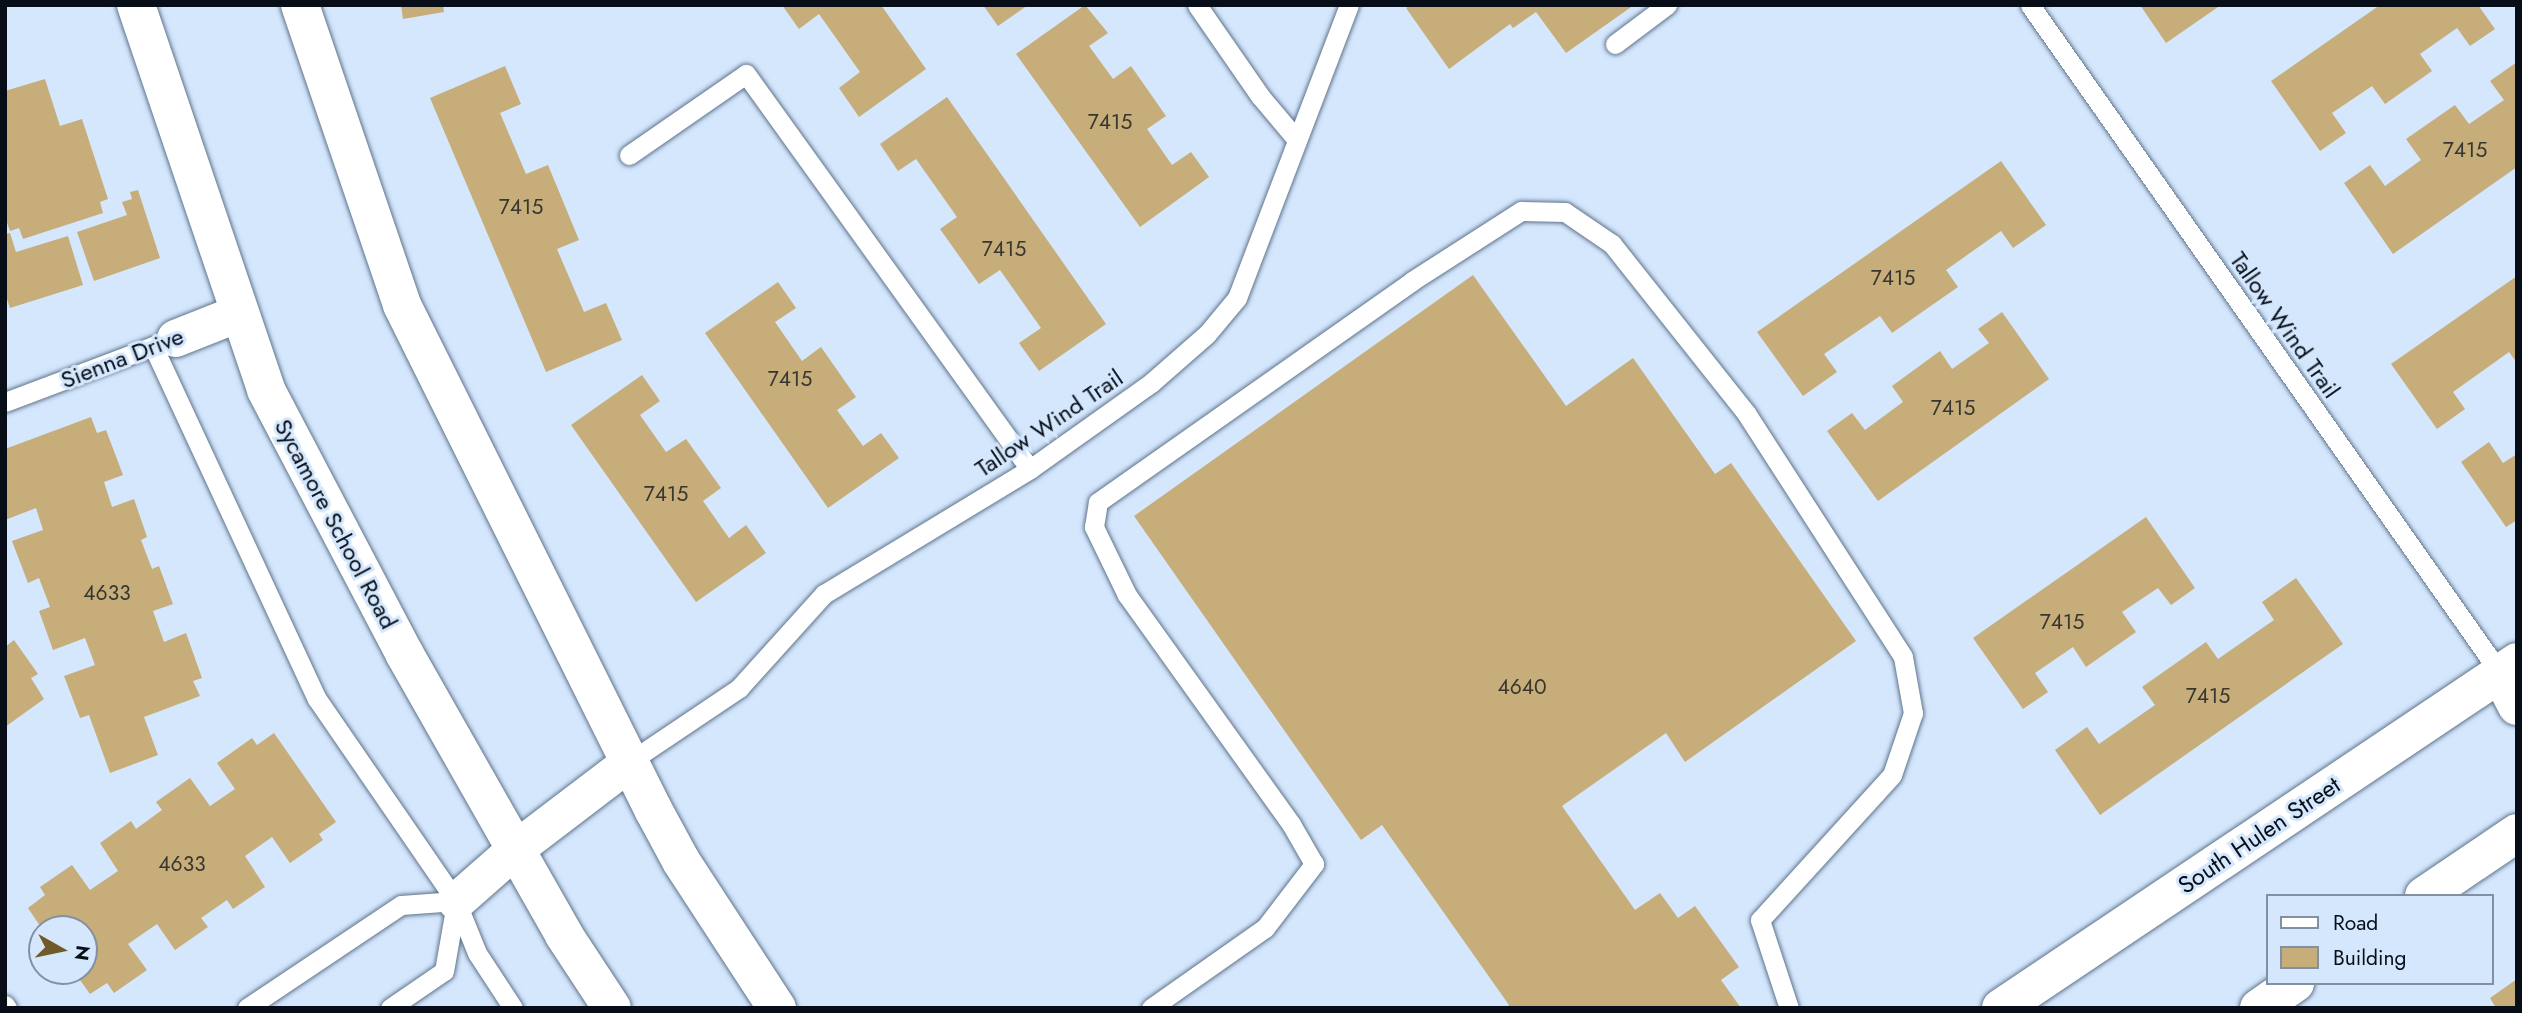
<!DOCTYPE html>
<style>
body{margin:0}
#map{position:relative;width:2522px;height:1013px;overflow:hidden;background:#d4e7fd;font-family:Jost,sans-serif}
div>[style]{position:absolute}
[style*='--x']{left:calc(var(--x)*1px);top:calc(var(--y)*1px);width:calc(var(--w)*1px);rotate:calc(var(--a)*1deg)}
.building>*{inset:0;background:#c6ad7a}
.roads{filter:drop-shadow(0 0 2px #5f748c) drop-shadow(0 0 2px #5f748c)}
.service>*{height:19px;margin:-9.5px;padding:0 9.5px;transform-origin:9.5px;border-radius:9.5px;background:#fff}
.minor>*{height:37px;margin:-18.5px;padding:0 18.5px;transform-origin:18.5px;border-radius:18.5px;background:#fff}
.secondary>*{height:38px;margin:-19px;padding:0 19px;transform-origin:19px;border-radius:19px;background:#fff}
span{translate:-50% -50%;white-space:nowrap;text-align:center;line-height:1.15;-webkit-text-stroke:6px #d4e7fd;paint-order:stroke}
.number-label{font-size:21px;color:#373630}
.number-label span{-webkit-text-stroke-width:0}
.street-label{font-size:24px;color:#070e18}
.frame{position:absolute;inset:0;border:7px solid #070e18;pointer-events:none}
.legend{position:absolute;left:2266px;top:894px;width:228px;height:91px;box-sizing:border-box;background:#d4e7fd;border:2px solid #8290a1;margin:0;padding:9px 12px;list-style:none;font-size:21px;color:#070e18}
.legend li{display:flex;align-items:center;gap:14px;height:35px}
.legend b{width:35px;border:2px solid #8290a1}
.north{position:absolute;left:28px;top:915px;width:70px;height:70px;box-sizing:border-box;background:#d4e7fd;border:2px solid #8290a1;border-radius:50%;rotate:99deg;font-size:19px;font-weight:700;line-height:28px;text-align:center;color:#070e18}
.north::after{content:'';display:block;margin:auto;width:24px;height:32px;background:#705a29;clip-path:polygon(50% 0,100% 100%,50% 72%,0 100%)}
</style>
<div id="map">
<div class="building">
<i style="clip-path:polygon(401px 5px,443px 5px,444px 12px,403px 19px)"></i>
<i style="clip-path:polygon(782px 5px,881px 5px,926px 69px,859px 117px,839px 88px,860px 72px,819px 14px,799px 29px)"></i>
<i style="clip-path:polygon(983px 5px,1028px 5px,998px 26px)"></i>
<i style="clip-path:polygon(1085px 5px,1108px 33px,1089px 46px,1113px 79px,1131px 66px,1166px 116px,1147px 129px,1172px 165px,1191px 152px,1209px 177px,1140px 227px,1016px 54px)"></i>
<i style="clip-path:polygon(1411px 5px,1634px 5px,1566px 53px,1536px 12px,1513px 28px,1510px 24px,1449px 69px,1406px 8px)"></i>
<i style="clip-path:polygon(2140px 5px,2221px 5px,2166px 43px)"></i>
<i style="clip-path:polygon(2380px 5px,2478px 5px,2495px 29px,2470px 46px,2457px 28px,2420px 54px,2432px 71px,2385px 104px,2372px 86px,2332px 113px,2346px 133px,2320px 151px,2271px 81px)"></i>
<i style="clip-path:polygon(2517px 62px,2517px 167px,2393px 254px,2344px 183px,2370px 165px,2385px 186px,2421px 160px,2406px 139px,2455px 105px,2469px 124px,2504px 100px,2490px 81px)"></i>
<i style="clip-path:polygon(505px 66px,521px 104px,500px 113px,526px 174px,548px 165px,579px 240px,557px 249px,584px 312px,606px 303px,622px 340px,546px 372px,430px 98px)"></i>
<i style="clip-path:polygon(45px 79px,60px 126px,82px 119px,108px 199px,100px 202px,103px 213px,23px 239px,19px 228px,10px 231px,5px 217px,5px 91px)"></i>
<i style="clip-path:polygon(947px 97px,1106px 324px,1039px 371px,1019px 343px,1041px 328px,1000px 270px,979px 284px,940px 229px,957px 217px,916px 159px,898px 171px,880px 144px)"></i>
<i style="clip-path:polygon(2001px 161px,2046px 225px,2013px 248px,2001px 231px,1946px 270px,1958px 287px,1892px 333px,1880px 316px,1824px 354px,1837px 372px,1803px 396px,1757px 332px)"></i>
<i style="clip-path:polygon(138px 190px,160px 258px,94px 281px,77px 232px,127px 215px,122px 202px,132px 199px,130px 192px)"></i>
<i style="clip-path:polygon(10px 233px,16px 252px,68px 236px,83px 285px,10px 308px,5px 293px,5px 234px)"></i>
<i style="clip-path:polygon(1473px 275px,1566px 406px,1633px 358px,1715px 474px,1731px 463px,1856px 641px,1685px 762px,1666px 733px,1562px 806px,1635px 910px,1660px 893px,1678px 918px,1695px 906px,1739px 967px,1721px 980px,1741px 1008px,1505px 1008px,1509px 1005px,1382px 825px,1361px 840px,1134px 516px)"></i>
<i style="clip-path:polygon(2517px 276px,2517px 363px,2509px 352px,2453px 392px,2465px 409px,2437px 429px,2391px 364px)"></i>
<i style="clip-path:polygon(778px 282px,796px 308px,775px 322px,802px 361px,821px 347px,856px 397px,837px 410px,863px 446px,881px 433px,899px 458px,828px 508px,705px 333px)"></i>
<i style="clip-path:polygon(2002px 312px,2049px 379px,1878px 501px,1827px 431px,1852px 413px,1865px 430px,1903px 402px,1892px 386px,1940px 351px,1952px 369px,1989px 343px,1978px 329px)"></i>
<i style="clip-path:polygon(642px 375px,660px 401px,640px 415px,666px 452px,686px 439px,721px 488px,703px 501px,729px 538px,746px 525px,766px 553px,696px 602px,571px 425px)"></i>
<i style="clip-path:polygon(91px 417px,97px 433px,106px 430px,123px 475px,104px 482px,112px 507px,134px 499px,147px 537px,141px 540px,152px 569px,159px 566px,173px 604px,153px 611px,164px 642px,186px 633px,202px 678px,193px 681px,200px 696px,144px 717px,158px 755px,110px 773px,89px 715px,80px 718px,64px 676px,95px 665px,85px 638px,53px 650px,39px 611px,50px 607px,39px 578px,28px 583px,12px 541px,43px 530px,36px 508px,5px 520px,5px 449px)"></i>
<i style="clip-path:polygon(2489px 442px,2503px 463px,2517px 454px,2517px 520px,2506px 527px,2461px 462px)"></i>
<i style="clip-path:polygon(2146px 517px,2195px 588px,2171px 605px,2158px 588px,2122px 612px,2136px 632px,2086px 667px,2073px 647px,2035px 673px,2048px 692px,2023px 709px,1973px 638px)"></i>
<i style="clip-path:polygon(2296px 578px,2343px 644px,2100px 815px,2055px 750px,2087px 727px,2099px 744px,2155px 705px,2142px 687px,2206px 642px,2218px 659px,2274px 620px,2262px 602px)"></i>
<i style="clip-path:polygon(14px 640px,38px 674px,31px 678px,44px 699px,5px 727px,5px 647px)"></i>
<i style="clip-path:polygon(274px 733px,336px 822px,319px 834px,323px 840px,290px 863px,272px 837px,245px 856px,265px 887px,233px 909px,227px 900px,201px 918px,208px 927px,175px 950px,157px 924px,128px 944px,147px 970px,114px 993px,107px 983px,90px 994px,75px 973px,84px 971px,84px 929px,49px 929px,47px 926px,42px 929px,28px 908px,45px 895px,40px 887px,72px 865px,90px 890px,118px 871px,100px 843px,131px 821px,136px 829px,162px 810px,156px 802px,190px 778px,210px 806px,235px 789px,217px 763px,252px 738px,257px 745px)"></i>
<i style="clip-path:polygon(2517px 979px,2517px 1008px,2496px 1008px,2490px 998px)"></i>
</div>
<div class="roads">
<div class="service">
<i style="--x:1197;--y:5;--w:111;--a:55.3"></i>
<i style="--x:1260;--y:96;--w:57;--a:49.9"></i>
<i style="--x:2030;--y:5;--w:817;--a:54.87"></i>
<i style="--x:1615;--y:44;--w:65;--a:-36.9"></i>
<i style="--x:629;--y:155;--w:142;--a:-34.7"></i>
<i style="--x:746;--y:74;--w:486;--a:54.3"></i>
<i style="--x:153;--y:346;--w:389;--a:65.1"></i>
<i style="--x:317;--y:699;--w:245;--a:55.5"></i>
<i style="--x:456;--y:901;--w:56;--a:68"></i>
<i style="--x:477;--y:953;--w:66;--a:56.8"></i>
<i style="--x:5;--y:402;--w:170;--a:-20.7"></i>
<i style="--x:629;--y:762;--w:133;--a:-33.9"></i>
<i style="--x:739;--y:688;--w:127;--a:-47.9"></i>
<i style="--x:824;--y:594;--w:241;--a:-31.2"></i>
<i style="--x:1030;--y:469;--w:148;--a:-35.4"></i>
<i style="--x:1151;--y:383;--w:74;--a:-41.2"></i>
<i style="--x:1207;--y:334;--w:47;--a:-50.2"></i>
<i style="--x:1237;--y:298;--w:314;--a:-69.1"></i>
<i style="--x:5;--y:1005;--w:4;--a:56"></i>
<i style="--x:247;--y:1008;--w:185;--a:-33.8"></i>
<i style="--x:401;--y:905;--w:55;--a:-4.2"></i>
<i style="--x:390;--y:1008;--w:65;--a:-34.4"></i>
<i style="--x:444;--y:971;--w:69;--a:-80"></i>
<i style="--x:1151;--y:1008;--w:139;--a:-35.1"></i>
<i style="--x:1265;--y:928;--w:81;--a:-52.6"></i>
<i style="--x:1314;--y:864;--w:46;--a:-119.9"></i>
<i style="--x:1291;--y:824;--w:282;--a:-125.6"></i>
<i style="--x:1127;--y:595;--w:76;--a:-115.9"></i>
<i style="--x:1094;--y:527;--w:25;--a:-81"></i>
<i style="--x:1098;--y:502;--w:384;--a:-35.1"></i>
<i style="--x:1412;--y:281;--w:130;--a:-32.7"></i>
<i style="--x:1521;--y:211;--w:44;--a:1.3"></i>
<i style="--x:1565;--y:212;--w:57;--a:34.2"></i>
<i style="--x:1612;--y:244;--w:216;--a:51.6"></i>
<i style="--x:1746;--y:413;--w:290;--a:57.2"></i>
<i style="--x:1903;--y:657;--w:57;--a:79.9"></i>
<i style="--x:1913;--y:713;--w:65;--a:108.7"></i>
<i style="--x:1892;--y:775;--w:196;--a:132.3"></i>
<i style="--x:1760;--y:920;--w:93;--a:71.8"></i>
</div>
<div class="minor">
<i style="--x:175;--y:338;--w:68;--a:-21.6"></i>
<i style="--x:456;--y:901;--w:79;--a:-41.4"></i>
<i style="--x:515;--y:849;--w:143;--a:-37.3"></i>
</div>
<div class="secondary">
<i style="--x:136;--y:5;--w:406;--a:71.3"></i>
<i style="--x:266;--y:390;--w:297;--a:62.3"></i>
<i style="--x:404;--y:653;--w:324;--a:60.4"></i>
<i style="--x:564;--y:935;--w:87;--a:56.7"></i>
<i style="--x:300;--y:5;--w:317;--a:71.2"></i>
<i style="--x:402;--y:305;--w:565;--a:63.53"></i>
<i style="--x:654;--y:811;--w:57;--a:61.6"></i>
<i style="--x:681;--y:861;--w:176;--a:56.9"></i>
<i style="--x:2500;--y:673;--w:37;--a:63"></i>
<i style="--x:2424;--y:896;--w:112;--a:-34.1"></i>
<i style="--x:2001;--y:1008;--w:621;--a:-33.84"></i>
<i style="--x:2259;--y:1008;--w:44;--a:-34.8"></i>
</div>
</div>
<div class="number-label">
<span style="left:1110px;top:122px">7415</span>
<span style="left:2465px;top:150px">7415</span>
<span style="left:521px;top:207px">7415</span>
<span style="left:1004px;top:249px">7415</span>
<span style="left:1893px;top:278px">7415</span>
<span style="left:790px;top:379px">7415</span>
<span style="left:1953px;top:408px">7415</span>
<span style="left:666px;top:494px">7415</span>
<span style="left:107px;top:593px">4633</span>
<span style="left:2062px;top:622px">7415</span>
<span style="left:1522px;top:687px">4640</span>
<span style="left:2208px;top:696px">7415</span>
<span style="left:182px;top:864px">4633</span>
</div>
<div class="street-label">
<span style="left:2285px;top:325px;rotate:55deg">Tallow Wind Trail</span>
<span style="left:122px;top:358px;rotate:-21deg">Sienna Drive</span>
<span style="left:1049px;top:423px;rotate:-34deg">Tallow Wind Trail</span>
<span style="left:336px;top:524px;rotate:62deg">Sycamore School Road</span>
<span style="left:2259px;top:835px;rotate:-34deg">South Hulen Street</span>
</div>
<div class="frame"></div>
<ul class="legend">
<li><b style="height:9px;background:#fff"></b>Road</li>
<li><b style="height:19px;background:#c6ad7a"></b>Building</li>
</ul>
<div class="north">N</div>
</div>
